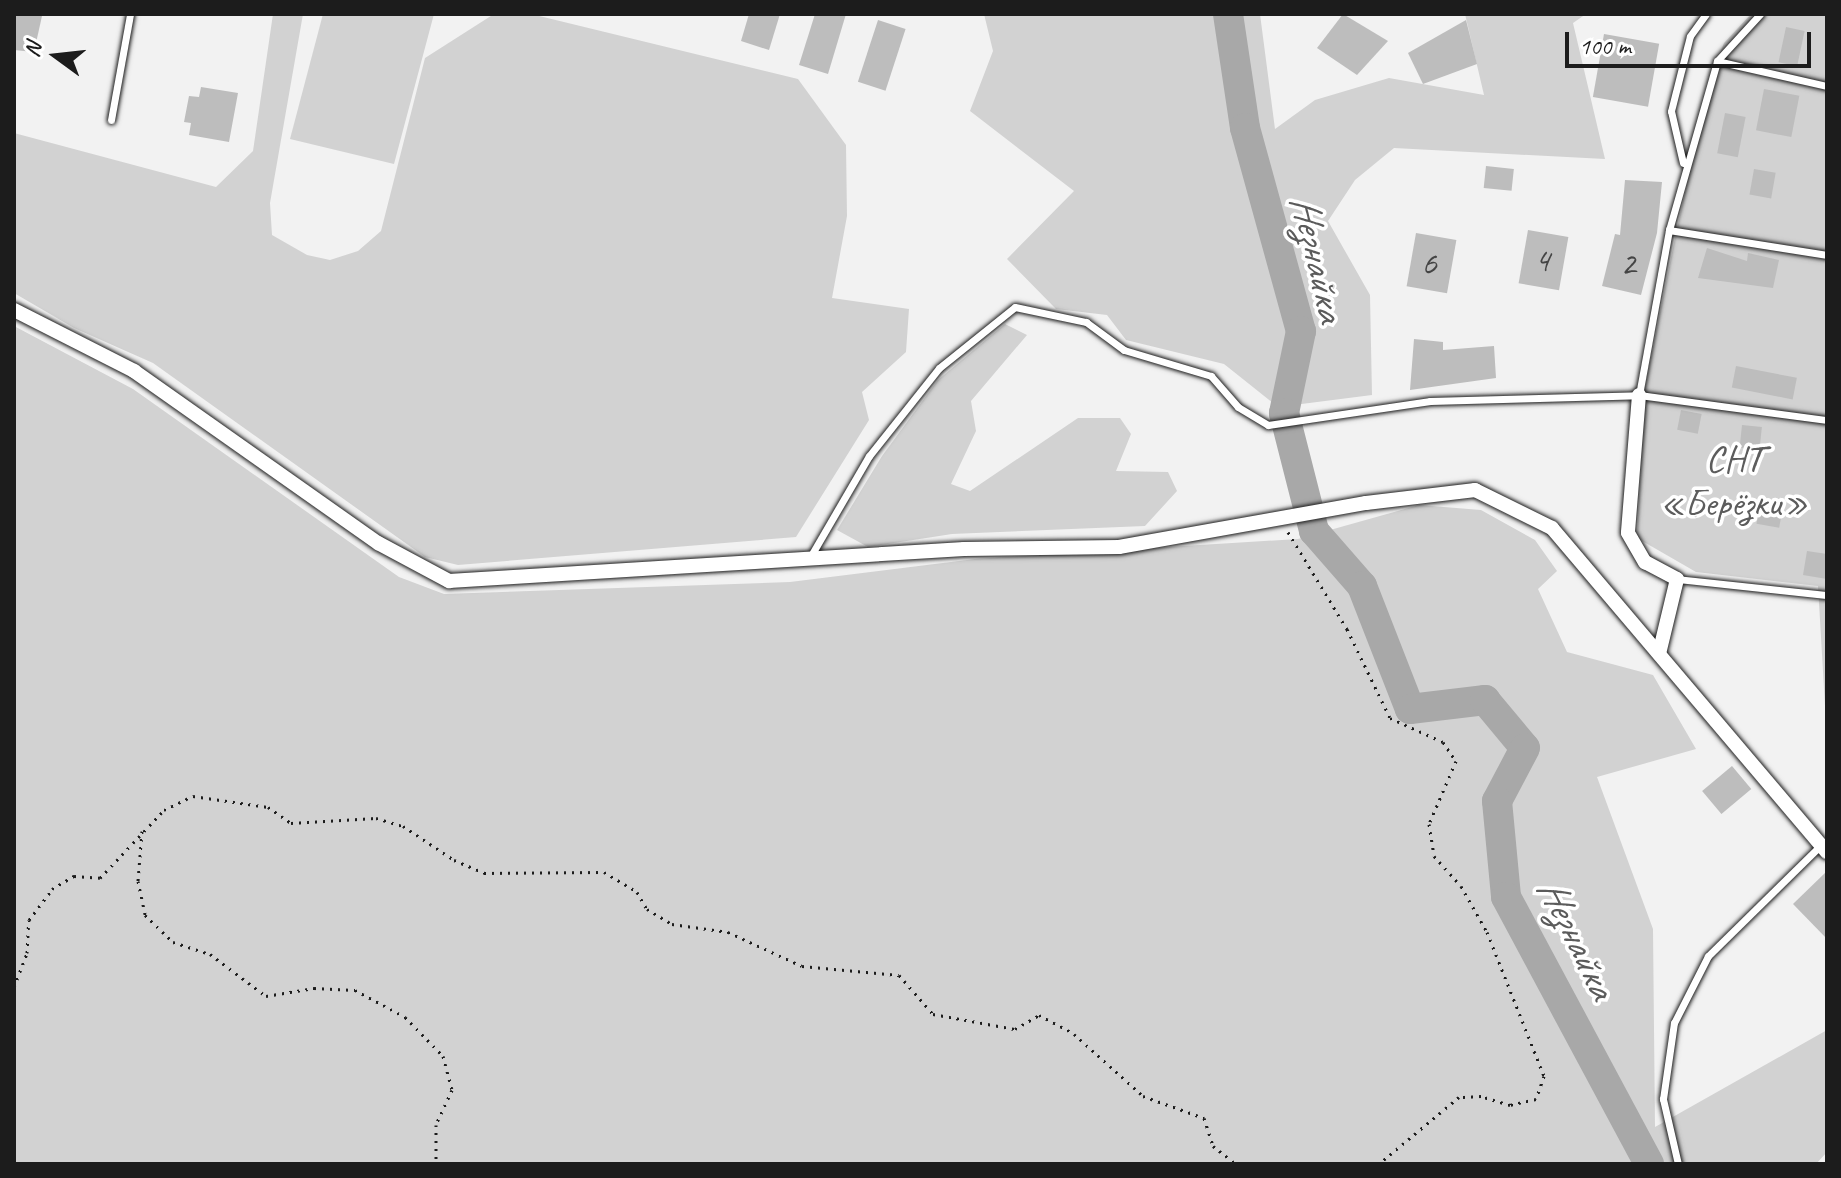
<!DOCTYPE html>
<meta charset="utf-8">
<style>
body{margin:0}
#map{position:relative;width:1841px;height:1178px;overflow:hidden;background:#f2f2f2;font-family:Caveat,sans-serif}
div>[style]{position:absolute}
[style*='--x']{left:calc(var(--x)*1px);top:calc(var(--y)*1px);width:calc(var(--w)*1px);rotate:calc(var(--a)*1deg)}
.green>*{inset:0;background:#d2d2d2}
.river>*{height:30px;margin:-15px;padding:0 15px;transform-origin:15px;border-radius:15px;background:#a8a8a8}
.building>*{inset:0;background:#bdbdbd;transform-origin:0 0}
.path>*{height:3px;margin-top:-1.5px;transform-origin:0;background:repeating-linear-gradient(90deg,#1c1c1c 0 2px,transparent 0 8px)}
.roads{filter:drop-shadow(0 0 2px #1c1c1c) drop-shadow(0 0 2px #1c1c1c)}
.service>*{height:7px;margin:-3.5px;padding:0 3.5px;transform-origin:3.5px;border-radius:3.5px;background:#fff}
.minor>*{height:14px;margin:-7px;padding:0 7px;transform-origin:7px;border-radius:7px;background:#fff}
span{translate:-50% -50%;white-space:nowrap;text-align:center;line-height:1.15;-webkit-text-stroke:7px #fff;paint-order:stroke}
.number-label{font-size:34px;color:#444}
.number-label span{-webkit-text-stroke-width:0}
.park-label{font-size:38px;color:#5c5c5c}
.water-label{font-size:40px;color:#5b5b5b;font-style:italic}
.frame{position:absolute;inset:0;border:16px solid #1c1c1c;pointer-events:none}
.north{position:absolute;left:16px;top:16px;width:80px;height:80px;-webkit-text-stroke:6px #fff;paint-order:stroke;rotate:285deg;font-size:22px;font-weight:700;line-height:32px;text-align:center;color:#1c1c1c}
.north::after{content:'';display:block;margin:auto;width:28px;height:36px;background:#1c1c1c;clip-path:polygon(50% 0,100% 100%,50% 72%,0 100%)}
.scale{position:absolute;left:1565px;top:32px;width:246px;height:36px;box-sizing:border-box;border:4px solid #1c1c1c;border-top:0;padding-left:10px;font-size:24px;line-height:28px;white-space:nowrap;color:#1c1c1c;-webkit-text-stroke:6px #fff;paint-order:stroke}
</style>
<div id="map">
<div class="green">
<i style="clip-path:polygon(273px 14px,303px 14px,270px 203px,272px 235px,307px 255px,330px 260px,358px 251px,381px 231px,425px 58px,494px 14px,531px 14px,798px 79px,846px 145px,847px 216px,832px 298px,909px 309px,906px 352px,862px 392px,869px 420px,796px 537px,458px 565px,425px 557px,153px 363px,74px 328px,14px 293px,14px 133px,216px 187px,253px 151px)"></i>
<i style="clip-path:polygon(323px 14px,434px 14px,394px 164px,290px 139px)"></i>
<i style="clip-path:polygon(984px 14px,1260px 14px,1275px 129px,1315px 100px,1389px 78px,1484px 95px,1465px 14px,1586px 14px,1573px 23px,1605px 159px,1394px 148px,1355px 180px,1328px 221px,1370px 295px,1372px 395px,1278px 407px,1224px 364px,1126px 340px,1107px 315px,1056px 309px,1007px 259px,1074px 191px,970px 111px,993px 51px)"></i>
<i style="clip-path:polygon(1751px 14px,1827px 14px,1827px 740px,1818px 586px,1696px 572px,1637px 538px,1645px 388px,1675px 238px,1711px 76px,1724px 43px)"></i>
<i style="clip-path:polygon(1005px 324px,1027px 335px,971px 401px,976px 431px,951px 484px,970px 491px,1078px 418px,1120px 418px,1131px 434px,1116px 471px,1168px 472px,1177px 491px,1145px 526px,952px 534px,868px 547px,837px 530px,882px 456px,938px 380px)"></i>
<i style="clip-path:polygon(14px 326px,133px 389px,399px 577px,444px 594px,790px 582px,975px 559px,1298px 539px,1419px 505px,1481px 510px,1535px 540px,1557px 571px,1538px 589px,1567px 652px,1653px 675px,1696px 749px,1597px 777px,1653px 929px,1655px 1127px,1827px 1030px,1827px 1152px,1816px 1164px,14px 1164px)"></i>
</div>
<div class="river">
<i style="--x:1228;--y:14;--w:115;--a:81.5"></i>
<i style="--x:1245;--y:128;--w:211;--a:74.6"></i>
<i style="--x:1301;--y:331;--w:84;--a:101.7"></i>
<i style="--x:1284;--y:413;--w:122;--a:75.7"></i>
<i style="--x:1314;--y:531;--w:73;--a:48.9"></i>
<i style="--x:1362;--y:586;--w:132;--a:68.7"></i>
<i style="--x:1410;--y:709;--w:76;--a:-6.8"></i>
<i style="--x:1485;--y:700;--w:62;--a:50.2"></i>
<i style="--x:1525;--y:748;--w:60;--a:117.8"></i>
<i style="--x:1497;--y:801;--w:96;--a:84.6"></i>
<i style="--x:1506;--y:897;--w:303;--a:61.8"></i>
</div>
<div class="building">
<i style="clip-path:polygon(14px 14px,42px 16px,34px 52px,14px 50px)"></i>
<i style="clip-path:polygon(749px 14px,780px 14px,769px 50px,741px 41px)"></i>
<i style="clip-path:polygon(815px 14px,846px 14px,828px 74px,799px 65px)"></i>
<i style="clip-path:polygon(1343px 14px,1388px 41px,1357px 75px,1317px 48px)"></i>
<i style="left:878px;top:20px;width:29px;height:65px;rotate:18deg"></i>
<i style="clip-path:polygon(1466px 20px,1477px 64px,1423px 84px,1408px 53px)"></i>
<i style="left:1786px;top:27px;width:19px;height:36px;rotate:12deg"></i>
<i style="left:1604px;top:34px;width:56px;height:64px;rotate:10deg"></i>
<i style="clip-path:polygon(201px 87px,238px 93px,229px 142px,189px 135px,191px 123px,184px 122px,189px 96px,199px 97px)"></i>
<i style="left:1764px;top:89px;width:36px;height:42px;rotate:11deg"></i>
<i style="left:1725px;top:113px;width:21px;height:41px;rotate:11deg"></i>
<i style="left:1486px;top:166px;width:28px;height:22px;rotate:6deg"></i>
<i style="left:1754px;top:169px;width:22px;height:26px;rotate:10deg"></i>
<i style="clip-path:polygon(1625px 180px,1662px 182px,1657px 233px,1641px 295px,1602px 286px,1615px 234px,1620px 235px)"></i>
<i style="left:1528px;top:230px;width:41px;height:54px;rotate:10deg"></i>
<i style="left:1416px;top:233px;width:41px;height:54px;rotate:10deg"></i>
<i style="clip-path:polygon(1707px 248px,1747px 261px,1748px 253px,1779px 260px,1773px 288px,1698px 278px)"></i>
<i style="clip-path:polygon(1414px 339px,1443px 342px,1443px 350px,1494px 346px,1496px 378px,1410px 390px)"></i>
<i style="left:1736px;top:366px;width:62px;height:22px;rotate:11deg"></i>
<i style="left:1681px;top:410px;width:21px;height:20px;rotate:11deg"></i>
<i style="left:1742px;top:425px;width:20px;height:23px;rotate:6deg"></i>
<i style="left:1760px;top:504px;width:23px;height:20px;rotate:10deg"></i>
<i style="clip-path:polygon(1807px 551px,1827px 554px,1827px 579px,1803px 575px)"></i>
<i style="left:1732px;top:766px;width:30px;height:39px;rotate:50deg"></i>
<i style="clip-path:polygon(1827px 871px,1827px 939px,1793px 904px)"></i>
</div>
<div class="path">
<i style="--x:1288;--y:532;--w:114;--a:58.7"></i>
<i style="--x:1347;--y:629;--w:99;--a:64.2"></i>
<i style="--x:1390;--y:718;--w:58;--a:24.4"></i>
<i style="--x:1443;--y:742;--w:23;--a:56"></i>
<i style="--x:1456;--y:761;--w:69;--a:113.2"></i>
<i style="--x:1429;--y:824;--w:32;--a:81"></i>
<i style="--x:1434;--y:856;--w:40;--a:48"></i>
<i style="--x:1461;--y:886;--w:53;--a:60.5"></i>
<i style="--x:1487;--y:932;--w:155;--a:68.4"></i>
<i style="--x:1544;--y:1076;--w:24;--a:109"></i>
<i style="--x:1536;--y:1099;--w:27;--a:167"></i>
<i style="--x:1510;--y:1105;--w:30;--a:-163"></i>
<i style="--x:1481;--y:1096;--w:22;--a:177"></i>
<i style="--x:1459;--y:1097;--w:104;--a:140.1"></i>
<i style="--x:142;--y:831;--w:50;--a:94.6"></i>
<i style="--x:138;--y:881;--w:35;--a:78"></i>
<i style="--x:145;--y:915;--w:39;--a:44"></i>
<i style="--x:173;--y:942;--w:39;--a:18"></i>
<i style="--x:210;--y:954;--w:70;--a:36.9"></i>
<i style="--x:266;--y:996;--w:49;--a:-9.5"></i>
<i style="--x:314;--y:988;--w:41;--a:2.8"></i>
<i style="--x:355;--y:990;--w:57;--a:28.4"></i>
<i style="--x:405;--y:1017;--w:54;--a:45.7"></i>
<i style="--x:443;--y:1056;--w:35;--a:75"></i>
<i style="--x:452;--y:1090;--w:38;--a:115"></i>
<i style="--x:436;--y:1125;--w:39;--a:90"></i>
<i style="--x:14;--y:987;--w:36;--a:-69"></i>
<i style="--x:27;--y:953;--w:33;--a:-87"></i>
<i style="--x:29;--y:920;--w:39;--a:-53"></i>
<i style="--x:52;--y:889;--w:26;--a:-31"></i>
<i style="--x:74;--y:876;--w:26;--a:4"></i>
<i style="--x:100;--y:878;--w:93;--a:-46.7"></i>
<i style="--x:164;--y:810;--w:32;--a:-26"></i>
<i style="--x:193;--y:796;--w:76;--a:8.3"></i>
<i style="--x:268;--y:807;--w:28;--a:35"></i>
<i style="--x:291;--y:823;--w:85;--a:-3.4"></i>
<i style="--x:376;--y:818;--w:28;--a:17"></i>
<i style="--x:403;--y:826;--w:61;--a:33.7"></i>
<i style="--x:454;--y:860;--w:33;--a:23"></i>
<i style="--x:484;--y:873;--w:120;--a:-0.5"></i>
<i style="--x:604;--y:872;--w:39;--a:31"></i>
<i style="--x:637;--y:892;--w:20;--a:60"></i>
<i style="--x:647;--y:909;--w:29;--a:31"></i>
<i style="--x:672;--y:924;--w:57;--a:8.1"></i>
<i style="--x:728;--y:932;--w:81;--a:24.7"></i>
<i style="--x:802;--y:966;--w:97;--a:5.3"></i>
<i style="--x:899;--y:975;--w:52;--a:48.9"></i>
<i style="--x:933;--y:1014;--w:83;--a:10.4"></i>
<i style="--x:1015;--y:1029;--w:28;--a:-30"></i>
<i style="--x:1039;--y:1015;--w:40;--a:28"></i>
<i style="--x:1074;--y:1034;--w:93;--a:41.9"></i>
<i style="--x:1143;--y:1096;--w:65;--a:19.8"></i>
<i style="--x:1204;--y:1118;--w:29;--a:72"></i>
<i style="--x:1213;--y:1146;--w:29;--a:38"></i>
</div>
<div class="roads">
<div class="service">
<i style="--x:1717;--y:61;--w:113;--a:12.8"></i>
<i style="--x:111;--y:120;--w:108;--a:-79.8"></i>
<i style="--x:1683;--y:163;--w:53;--a:-103"></i>
<i style="--x:1671;--y:111;--w:77;--a:-75.8"></i>
<i style="--x:1690;--y:36;--w:27;--a:-54"></i>
<i style="--x:1669;--y:230;--w:160;--a:9"></i>
<i style="--x:1639;--y:395;--w:168;--a:-79.7"></i>
<i style="--x:1669;--y:230;--w:176;--a:-74.1"></i>
<i style="--x:1717;--y:61;--w:64;--a:-47.5"></i>
<i style="--x:809;--y:559;--w:119;--a:-59.8"></i>
<i style="--x:869;--y:456;--w:112;--a:-51.5"></i>
<i style="--x:939;--y:368;--w:97;--a:-38.8"></i>
<i style="--x:1015;--y:307;--w:73;--a:11.9"></i>
<i style="--x:1086;--y:322;--w:47;--a:36.4"></i>
<i style="--x:1124;--y:350;--w:91;--a:16.6"></i>
<i style="--x:1211;--y:376;--w:41;--a:48.9"></i>
<i style="--x:1238;--y:407;--w:35;--a:31"></i>
<i style="--x:1268;--y:425;--w:164;--a:-8.4"></i>
<i style="--x:1430;--y:401;--w:209;--a:-1.6"></i>
<i style="--x:1639;--y:395;--w:190;--a:7.6"></i>
<i style="--x:1677;--y:579;--w:151;--a:6.1"></i>
<i style="--x:1678;--y:1164;--w:67;--a:-103"></i>
<i style="--x:1663;--y:1099;--w:77;--a:-81.8"></i>
<i style="--x:1674;--y:1023;--w:75;--a:-63.1"></i>
<i style="--x:1708;--y:956;--w:158;--a:-44.5"></i>
</div>
<div class="minor">
<i style="--x:14;--y:310;--w:135;--a:26.9"></i>
<i style="--x:134;--y:371;--w:299;--a:35.2"></i>
<i style="--x:378;--y:543;--w:81;--a:28.2"></i>
<i style="--x:449;--y:581;--w:516;--a:-3.56"></i>
<i style="--x:964;--y:549;--w:155;--a:-0.7"></i>
<i style="--x:1119;--y:547;--w:251;--a:-10.1"></i>
<i style="--x:1366;--y:503;--w:110;--a:-6.8"></i>
<i style="--x:1475;--y:490;--w:86;--a:26.3"></i>
<i style="--x:1552;--y:528;--w:425;--a:49.7"></i>
<i style="--x:1639;--y:395;--w:138;--a:94.6"></i>
<i style="--x:1628;--y:533;--w:34;--a:60"></i>
<i style="--x:1645;--y:562;--w:36;--a:28"></i>
<i style="--x:1677;--y:579;--w:77;--a:103.5"></i>
</div>
</div>
<div class="number-label">
<span style="left:1542px;top:260px">4</span>
<span style="left:1429px;top:263px">6</span>
<span style="left:1628px;top:263px">2</span>
</div>
<div class="park-label">
<span style="left:1734px;top:481px">СНТ<br>«Берёзки»</span>
</div>
<div class="water-label">
<span style="left:1318px;top:258px;rotate:77deg">Незнайка</span>
<span style="left:1577px;top:938px;rotate:64deg">Незнайка</span>
</div>
<div class="frame"></div>
<div class="north">N</div>
<div class="scale">100 m</div>
</div>
